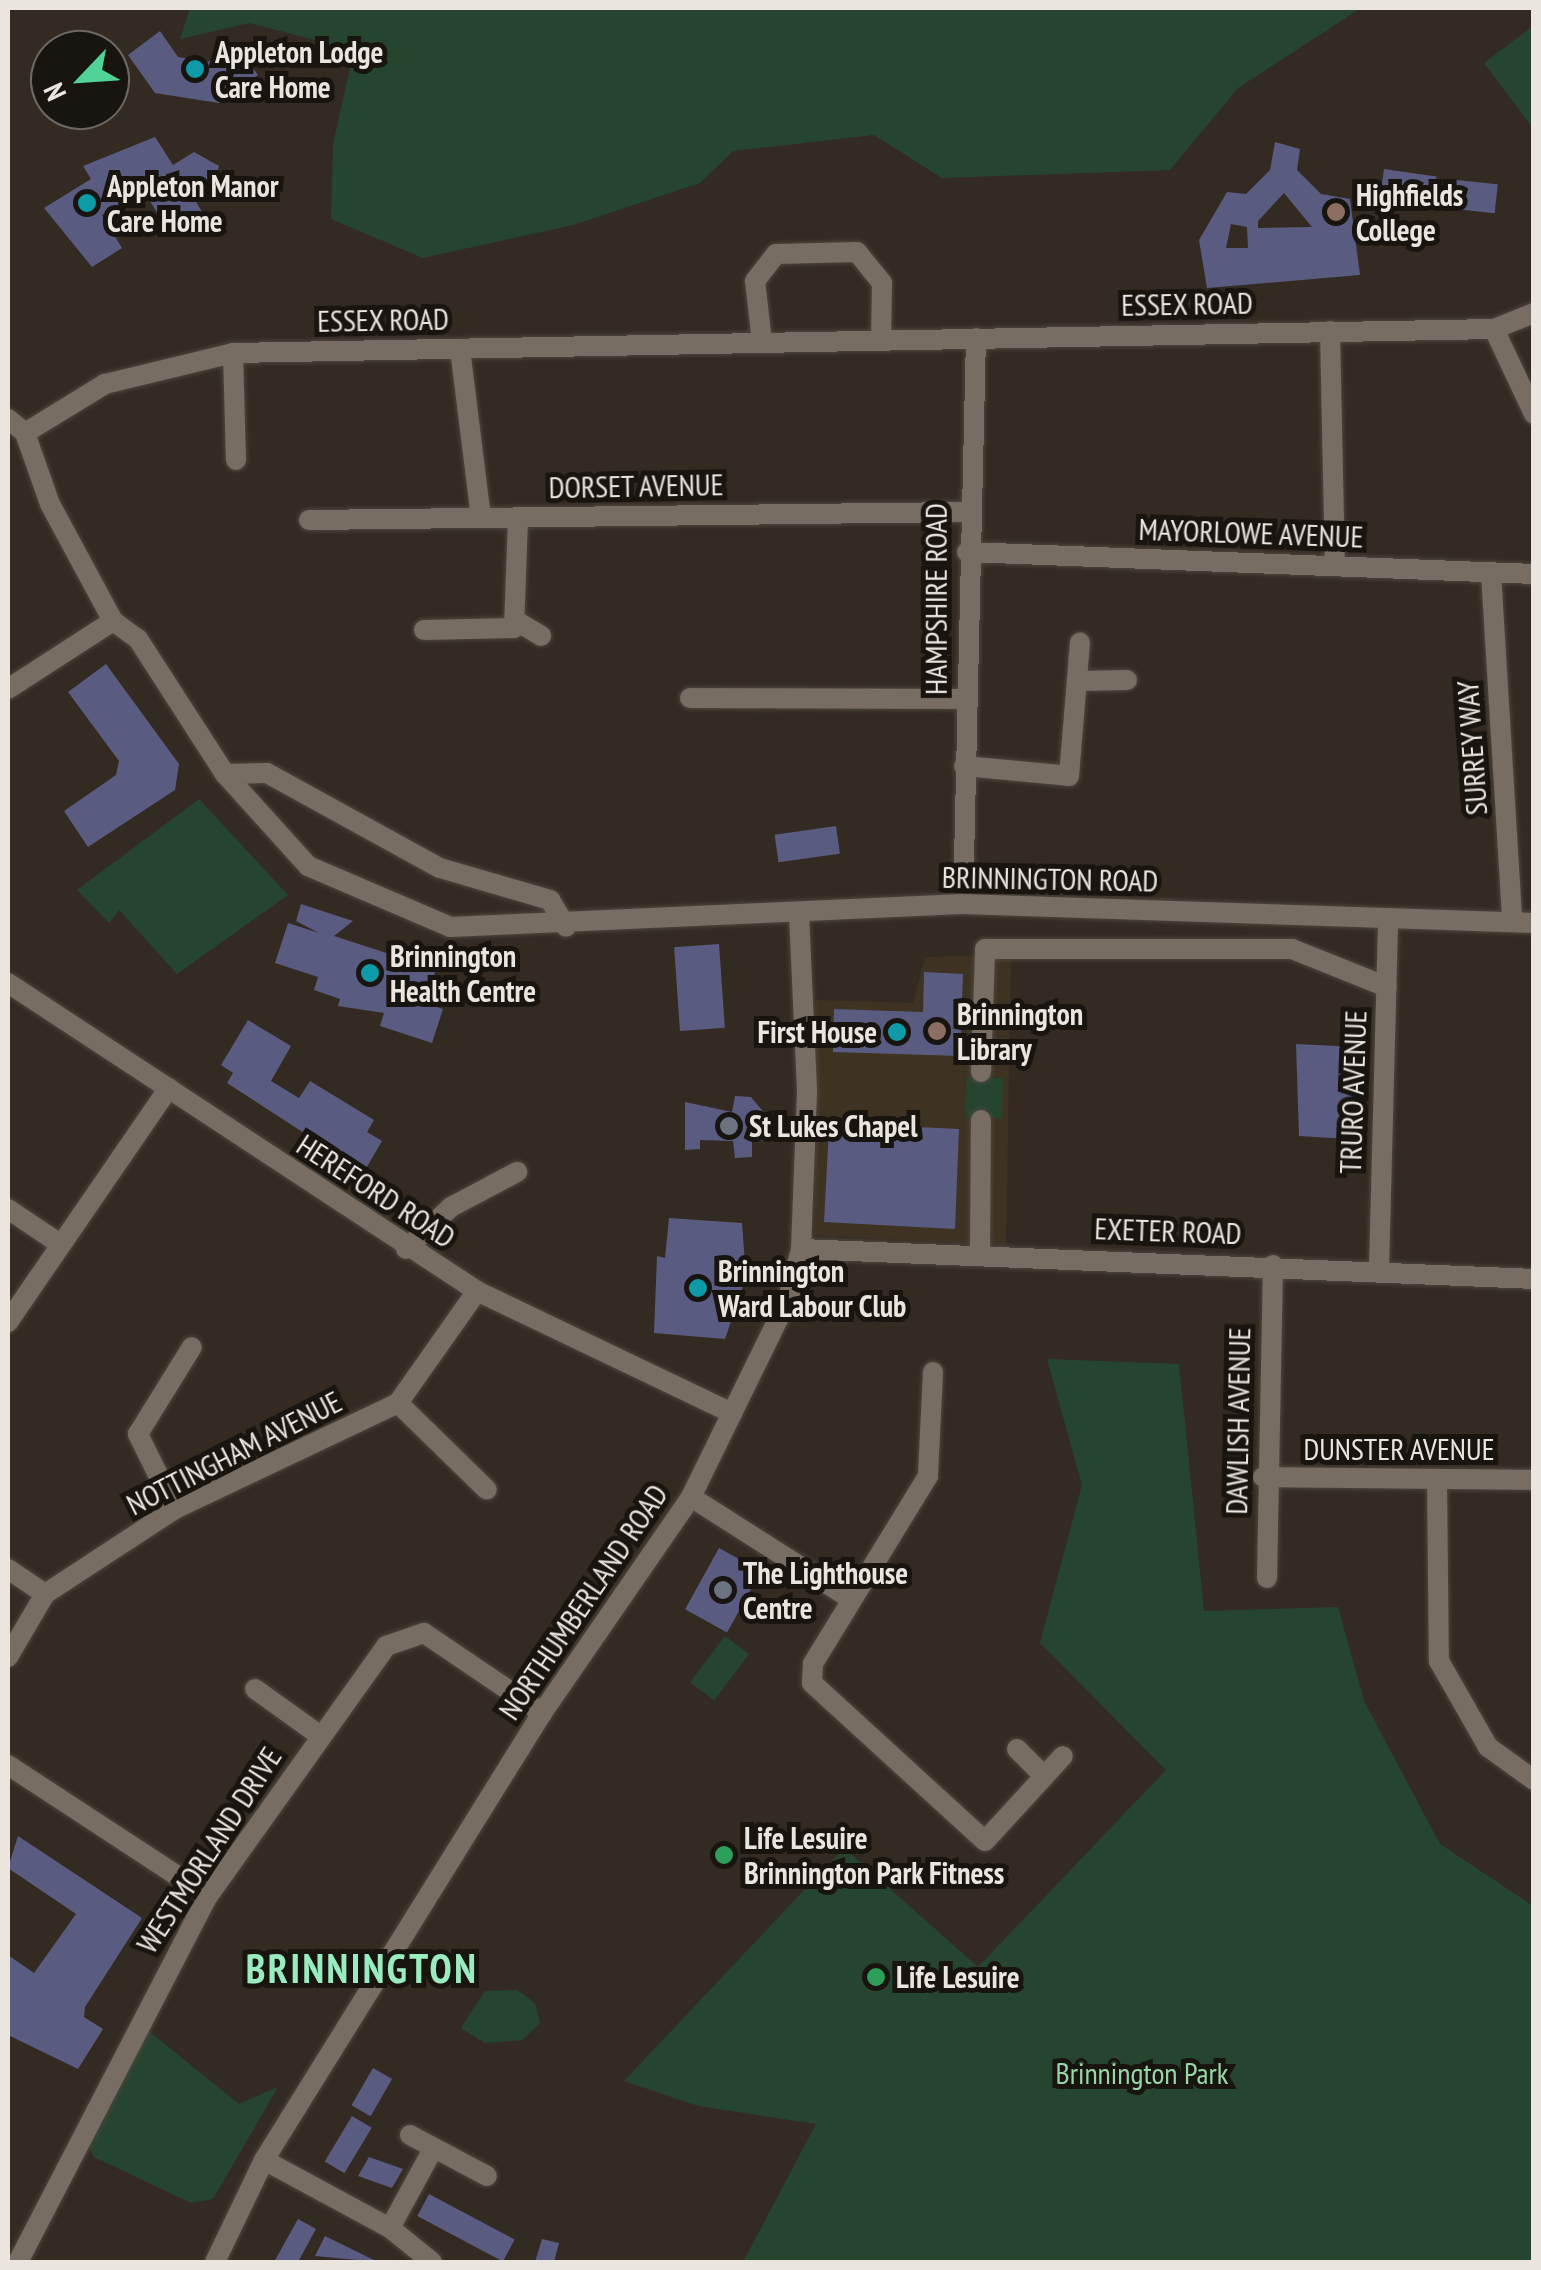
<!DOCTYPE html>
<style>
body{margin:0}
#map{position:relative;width:1541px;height:2270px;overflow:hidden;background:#332b22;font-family:"PT Sans Narrow",sans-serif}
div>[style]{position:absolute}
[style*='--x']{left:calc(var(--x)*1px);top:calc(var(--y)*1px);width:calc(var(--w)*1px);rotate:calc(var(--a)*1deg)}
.commercial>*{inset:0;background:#3e3223}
.green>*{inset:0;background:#26452f;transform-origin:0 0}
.building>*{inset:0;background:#5a5b81;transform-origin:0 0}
.roads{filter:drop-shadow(0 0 2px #4d463e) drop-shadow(0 0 2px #4d463e)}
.minor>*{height:20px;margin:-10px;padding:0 10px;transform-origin:10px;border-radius:10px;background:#776d62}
.dots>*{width:28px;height:28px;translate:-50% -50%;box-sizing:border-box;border:5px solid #181410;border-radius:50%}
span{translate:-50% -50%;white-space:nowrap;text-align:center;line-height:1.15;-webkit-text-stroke:10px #181410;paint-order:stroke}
.poi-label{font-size:30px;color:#ebe5df;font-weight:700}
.left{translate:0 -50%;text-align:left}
.right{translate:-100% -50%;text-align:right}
.street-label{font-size:30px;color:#ebe5df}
.park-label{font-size:30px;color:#98d6a7}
.district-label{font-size:40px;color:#9aebc0;font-weight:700;letter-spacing:2.5px}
.frame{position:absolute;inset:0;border:10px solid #ebe5df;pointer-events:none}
.north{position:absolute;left:30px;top:30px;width:100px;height:100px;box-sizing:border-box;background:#181410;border:2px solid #6c6863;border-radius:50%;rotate:245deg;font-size:28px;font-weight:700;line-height:40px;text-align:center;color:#ebe5df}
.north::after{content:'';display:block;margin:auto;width:35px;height:45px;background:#51d398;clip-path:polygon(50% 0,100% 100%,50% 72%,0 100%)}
</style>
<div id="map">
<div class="commercial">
<i style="clip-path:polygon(1011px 954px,1006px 1245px,815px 1235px,816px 1000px,913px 1003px,925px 957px)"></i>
</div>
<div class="green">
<i style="clip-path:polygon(190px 8px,1361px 8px,1238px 88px,1170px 170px,942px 178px,874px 135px,733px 151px,700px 183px,573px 225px,423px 258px,331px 219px,333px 144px,354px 50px,249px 23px,180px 39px)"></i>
<i style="clip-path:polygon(1533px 26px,1533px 128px,1484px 63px)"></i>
<i style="clip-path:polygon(199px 799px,288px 895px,177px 974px,119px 910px,109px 923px,77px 890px)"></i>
<i style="left:967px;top:1077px;width:36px;height:40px;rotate:2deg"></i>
<i style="clip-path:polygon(1047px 1359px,1179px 1364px,1204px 1611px,1338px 1607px,1364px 1701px,1440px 1844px,1533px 1906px,1533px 2262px,743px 2262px,816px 2124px,698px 2106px,624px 2081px,844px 1848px,978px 1967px,1166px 1770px,1040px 1643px,1082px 1485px)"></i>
<i style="left:725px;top:1636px;width:30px;height:58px;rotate:37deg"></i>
<i style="clip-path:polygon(517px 1990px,535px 2003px,540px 2023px,522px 2040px,485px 2043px,461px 2028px,485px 1991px)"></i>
<i style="clip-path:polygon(145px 2028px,239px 2104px,278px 2087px,213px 2199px,191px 2203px,94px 2157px,87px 2143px)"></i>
</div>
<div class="building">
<i style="clip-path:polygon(160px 31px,178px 57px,208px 62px,235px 43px,258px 75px,219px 103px,155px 93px,128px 55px)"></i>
<i style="clip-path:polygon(155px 137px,173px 165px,194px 152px,219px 166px,215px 185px,194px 198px,202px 212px,170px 233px,143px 190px,102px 215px,122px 248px,92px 267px,44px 208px,91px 179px,83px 166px)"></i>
<i style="clip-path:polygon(evenodd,1275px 142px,1300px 149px,1297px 170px,1321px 194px,1350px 199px,1360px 275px,1207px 288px,1199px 240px,1227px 192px,1246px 194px,1270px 170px,1275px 142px,1284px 193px,1312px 227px,1258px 228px,1258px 221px,1284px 193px,1275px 142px,1231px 224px,1247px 227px,1248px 248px,1226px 248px,1231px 224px)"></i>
<i style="left:1384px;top:169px;width:53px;height:31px;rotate:8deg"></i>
<i style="left:1447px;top:179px;width:51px;height:29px;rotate:6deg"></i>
<i style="clip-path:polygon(106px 664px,179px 764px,175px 790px,88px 847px,64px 811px,116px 775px,119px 761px,68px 692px)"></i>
<i style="left:836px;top:826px;width:28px;height:62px;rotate:82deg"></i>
<i style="clip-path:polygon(301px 904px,353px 921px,334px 936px,436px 969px,425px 1003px,443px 1009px,432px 1043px,380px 1026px,384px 1013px,338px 1006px,340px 999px,314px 990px,318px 977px,275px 963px,288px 923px,319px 933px,296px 921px)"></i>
<i style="left:719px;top:944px;width:84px;height:45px;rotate:86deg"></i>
<i style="clip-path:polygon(924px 972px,963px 974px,960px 1056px,833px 1052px,834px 1009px,923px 1012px)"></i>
<i style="clip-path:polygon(248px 1020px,291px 1046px,271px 1081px,299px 1098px,310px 1081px,374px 1120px,367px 1132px,382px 1141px,364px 1172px,227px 1083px,233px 1073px,221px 1065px)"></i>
<i style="clip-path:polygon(1296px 1044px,1357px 1047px,1349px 1139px,1299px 1136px)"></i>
<i style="clip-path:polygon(735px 1096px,751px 1097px,772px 1122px,765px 1141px,752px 1141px,752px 1157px,735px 1158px,733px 1141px,700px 1140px,700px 1149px,685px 1150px,685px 1102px,732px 1112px)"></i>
<i style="clip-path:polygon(917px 1127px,959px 1129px,955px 1229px,824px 1222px,829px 1128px)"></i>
<i style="clip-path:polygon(669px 1218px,742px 1223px,746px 1277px,725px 1339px,654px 1333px,657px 1256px,665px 1258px)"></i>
<i style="left:719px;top:1548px;width:48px;height:70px;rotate:29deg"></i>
<i style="clip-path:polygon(18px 1836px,142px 1918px,85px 2007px,84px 2017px,103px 2029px,78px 2069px,8px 2035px,8px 1955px,34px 1973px,76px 1914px,8px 1868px)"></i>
<i style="left:373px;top:2068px;width:22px;height:43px;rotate:30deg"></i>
<i style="left:352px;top:2116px;width:23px;height:53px;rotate:31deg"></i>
<i style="clip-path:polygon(369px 2157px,403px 2169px,392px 2188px,358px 2176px)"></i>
<i style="left:429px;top:2194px;width:97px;height:25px;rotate:28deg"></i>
<i style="clip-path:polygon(298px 2219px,316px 2229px,298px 2262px,274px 2262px)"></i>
<i style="clip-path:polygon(325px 2236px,378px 2262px,315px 2256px)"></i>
<i style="clip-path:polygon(542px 2239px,559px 2243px,554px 2262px,535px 2262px)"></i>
</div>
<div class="roads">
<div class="minor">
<i style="--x:1494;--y:329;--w:94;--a:64.8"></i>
<i style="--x:1330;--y:331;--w:235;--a:88.8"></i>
<i style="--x:762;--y:342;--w:61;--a:-96.5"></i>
<i style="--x:755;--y:281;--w:34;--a:-52"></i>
<i style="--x:776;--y:254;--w:81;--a:-1.4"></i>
<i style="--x:857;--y:252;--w:40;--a:51"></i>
<i style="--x:882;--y:283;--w:57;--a:91"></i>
<i style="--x:460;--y:349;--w:170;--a:82.9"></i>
<i style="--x:233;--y:353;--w:107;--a:88.4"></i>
<i style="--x:8;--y:419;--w:22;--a:39"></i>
<i style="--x:25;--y:433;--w:75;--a:70.6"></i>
<i style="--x:50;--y:504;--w:133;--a:61.7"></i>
<i style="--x:25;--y:433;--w:94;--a:-31.5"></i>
<i style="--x:105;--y:384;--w:132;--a:-13.6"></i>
<i style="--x:233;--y:353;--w:1261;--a:-1.09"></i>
<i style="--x:1494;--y:329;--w:43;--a:-21.8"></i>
<i style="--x:309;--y:520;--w:656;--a:-0.7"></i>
<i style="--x:967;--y:552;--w:567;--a:2.22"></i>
<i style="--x:1491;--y:573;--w:347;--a:86.5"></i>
<i style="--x:113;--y:621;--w:31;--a:36"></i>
<i style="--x:138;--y:639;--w:161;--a:57.2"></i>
<i style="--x:225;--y:774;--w:124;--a:47.9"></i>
<i style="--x:308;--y:866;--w:155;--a:23.2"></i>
<i style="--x:450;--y:927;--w:513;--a:-2.57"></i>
<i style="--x:962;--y:904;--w:572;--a:1.9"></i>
<i style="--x:518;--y:622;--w:27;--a:31"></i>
<i style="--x:424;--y:630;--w:90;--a:-1.3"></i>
<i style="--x:514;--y:628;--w:110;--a:-87.9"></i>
<i style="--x:1077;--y:681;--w:50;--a:-1.1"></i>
<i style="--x:8;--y:689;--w:125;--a:-32.9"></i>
<i style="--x:690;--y:698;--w:275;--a:0.2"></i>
<i style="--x:964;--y:766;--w:105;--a:5.4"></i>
<i style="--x:1069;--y:776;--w:134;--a:-85.3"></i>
<i style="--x:225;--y:774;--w:42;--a:-1.4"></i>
<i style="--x:267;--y:773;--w:197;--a:28.8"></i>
<i style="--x:440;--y:868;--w:115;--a:16.2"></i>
<i style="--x:550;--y:900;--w:31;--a:59"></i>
<i style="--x:964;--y:861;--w:523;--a:-88.69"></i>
<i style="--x:8;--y:983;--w:561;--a:33.29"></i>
<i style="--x:477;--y:1291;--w:283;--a:25.6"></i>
<i style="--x:981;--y:1072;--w:123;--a:-88.1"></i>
<i style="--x:985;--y:949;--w:307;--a:0"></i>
<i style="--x:1292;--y:949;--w:102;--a:21.8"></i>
<i style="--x:8;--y:1209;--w:63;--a:33.9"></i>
<i style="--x:406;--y:1249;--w:62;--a:-43"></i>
<i style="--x:451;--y:1207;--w:75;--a:-27.9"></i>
<i style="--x:801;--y:1249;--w:734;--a:2.34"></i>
<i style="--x:980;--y:1253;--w:133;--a:-89.6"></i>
<i style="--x:1379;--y:1268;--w:350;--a:-88.5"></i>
<i style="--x:8;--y:1322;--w:284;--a:-55.5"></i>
<i style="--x:933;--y:1372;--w:104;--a:92.8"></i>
<i style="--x:928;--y:1476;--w:220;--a:121.5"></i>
<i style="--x:813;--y:1664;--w:19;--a:93"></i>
<i style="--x:812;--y:1683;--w:234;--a:42.4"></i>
<i style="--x:985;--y:1841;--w:115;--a:-47.5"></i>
<i style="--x:398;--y:1403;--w:124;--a:44.3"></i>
<i style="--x:1263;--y:1477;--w:271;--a:0.6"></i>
<i style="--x:1437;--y:1480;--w:181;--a:89.4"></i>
<i style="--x:1439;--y:1661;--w:99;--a:60.3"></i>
<i style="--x:1488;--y:1747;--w:57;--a:35.7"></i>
<i style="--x:691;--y:1497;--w:190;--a:32.5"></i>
<i style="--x:175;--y:1509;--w:84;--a:-116.3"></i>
<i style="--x:138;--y:1434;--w:102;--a:-58.2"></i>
<i style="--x:8;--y:1569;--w:45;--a:34"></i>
<i style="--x:1267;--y:1578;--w:313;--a:-88.9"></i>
<i style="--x:8;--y:1657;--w:73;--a:-59.6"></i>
<i style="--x:45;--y:1594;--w:155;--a:-33.2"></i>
<i style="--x:175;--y:1509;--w:247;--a:-25.4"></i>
<i style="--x:398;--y:1403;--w:137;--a:-54.8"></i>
<i style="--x:255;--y:1689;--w:79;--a:35.7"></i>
<i style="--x:1017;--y:1749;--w:38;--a:45"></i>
<i style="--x:8;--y:1765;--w:239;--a:33.2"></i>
<i style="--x:410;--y:2135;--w:87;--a:28"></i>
<i style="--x:264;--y:2160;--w:143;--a:28.4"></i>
<i style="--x:390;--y:2228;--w:54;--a:39"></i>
<i style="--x:390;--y:2228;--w:90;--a:-61.4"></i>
<i style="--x:18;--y:2262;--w:412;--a:-62.6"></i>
<i style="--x:208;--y:1896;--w:307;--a:-54.5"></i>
<i style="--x:386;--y:1646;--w:40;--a:-18.9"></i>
<i style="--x:424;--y:1633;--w:143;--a:34.1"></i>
<i style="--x:215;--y:2262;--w:113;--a:-64.3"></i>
<i style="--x:264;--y:2160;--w:526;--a:-58.12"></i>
<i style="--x:542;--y:1713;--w:262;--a:-55.4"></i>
<i style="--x:691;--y:1497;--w:220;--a:-63.9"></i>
<i style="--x:788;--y:1299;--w:52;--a:-75.4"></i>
<i style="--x:801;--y:1249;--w:159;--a:-87.8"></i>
<i style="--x:807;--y:1090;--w:176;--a:-92.6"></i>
</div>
</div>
<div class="dots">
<i style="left:195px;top:69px;background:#0f9aa8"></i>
<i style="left:87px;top:203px;background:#0f9aa8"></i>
<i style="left:1336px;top:212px;background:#8d6e63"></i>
<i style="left:370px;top:973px;background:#0f9aa8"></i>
<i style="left:937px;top:1031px;background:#8d6e63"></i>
<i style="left:897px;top:1032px;background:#0f9aa8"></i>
<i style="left:729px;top:1126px;background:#6b7280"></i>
<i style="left:698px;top:1288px;background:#0f9aa8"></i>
<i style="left:723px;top:1590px;background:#6b7280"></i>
<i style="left:724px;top:1855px;background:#2e9e5b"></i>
<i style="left:876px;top:1977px;background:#2e9e5b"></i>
</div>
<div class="poi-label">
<span class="left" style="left:215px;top:69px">Appleton Lodge<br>Care Home</span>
<span class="left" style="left:107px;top:203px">Appleton Manor<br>Care Home</span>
<span class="left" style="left:1356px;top:212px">Highfields<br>College</span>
<span class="left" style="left:390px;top:973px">Brinnington<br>Health Centre</span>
<span class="left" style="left:957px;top:1031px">Brinnington<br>Library</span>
<span class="right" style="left:877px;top:1032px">First House</span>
<span class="left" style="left:749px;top:1126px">St Lukes Chapel</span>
<span class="left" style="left:718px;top:1288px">Brinnington<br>Ward Labour Club</span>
<span class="left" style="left:743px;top:1590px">The Lighthouse<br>Centre</span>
<span class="left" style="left:744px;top:1855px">Life Lesuire<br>Brinnington Park Fitness</span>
<span class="left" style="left:896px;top:1977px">Life Lesuire</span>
</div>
<div class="street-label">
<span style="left:1187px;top:304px;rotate:-1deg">ESSEX ROAD</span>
<span style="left:383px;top:320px;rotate:-1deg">ESSEX ROAD</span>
<span style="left:636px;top:486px;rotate:-1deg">DORSET AVENUE</span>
<span style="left:1251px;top:533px;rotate:2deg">MAYORLOWE AVENUE</span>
<span style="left:936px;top:599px;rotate:-90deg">HAMPSHIRE ROAD</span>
<span style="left:1472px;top:748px;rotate:-94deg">SURREY WAY</span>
<span style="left:1050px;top:879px;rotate:1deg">BRINNINGTON ROAD</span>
<span style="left:1353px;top:1092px;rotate:-88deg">TRURO AVENUE</span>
<span style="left:376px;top:1191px;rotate:33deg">HEREFORD ROAD</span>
<span style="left:1168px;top:1231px;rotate:2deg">EXETER ROAD</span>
<span style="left:1238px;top:1421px;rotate:-89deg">DAWLISH AVENUE</span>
<span style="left:1399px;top:1449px">DUNSTER AVENUE</span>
<span style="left:234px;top:1453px;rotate:-27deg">NOTTINGHAM AVENUE</span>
<span style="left:583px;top:1602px;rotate:-56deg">NORTHUMBERLAND ROAD</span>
<span style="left:209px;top:1850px;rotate:-57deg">WESTMORLAND DRIVE</span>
</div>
<div class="park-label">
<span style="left:1142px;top:2073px">Brinnington Park</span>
</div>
<div class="district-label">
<span style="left:362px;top:1968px">BRINNINGTON</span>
</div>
<div class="frame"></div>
<div class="north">N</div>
</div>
